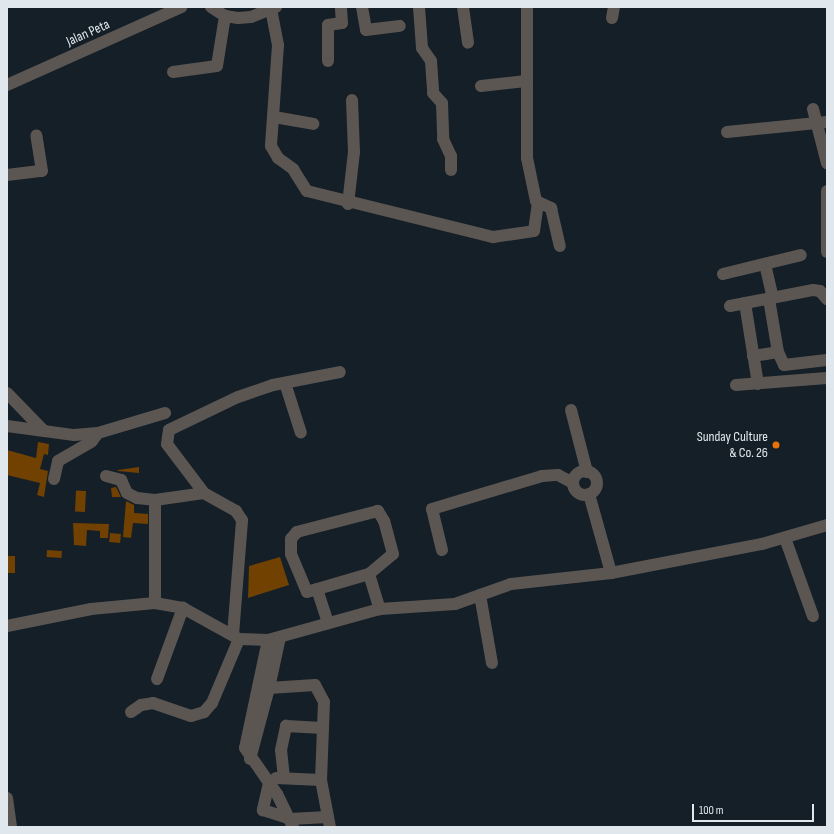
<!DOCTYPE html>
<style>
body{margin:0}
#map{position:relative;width:834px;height:834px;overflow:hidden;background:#141f27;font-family:"Sofia Sans Condensed",sans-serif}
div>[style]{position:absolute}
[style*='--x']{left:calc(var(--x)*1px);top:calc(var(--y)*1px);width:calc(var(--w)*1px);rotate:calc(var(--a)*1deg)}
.building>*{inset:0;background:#704100;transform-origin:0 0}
.minor>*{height:12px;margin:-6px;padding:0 6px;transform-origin:6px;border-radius:6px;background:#5c5653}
.minor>.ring{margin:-6px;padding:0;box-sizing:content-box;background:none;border:12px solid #5c5653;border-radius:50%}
.dots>*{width:11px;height:11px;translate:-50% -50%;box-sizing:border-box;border:2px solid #141f27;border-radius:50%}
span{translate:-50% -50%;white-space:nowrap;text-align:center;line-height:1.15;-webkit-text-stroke:4px #141f27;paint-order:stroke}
.street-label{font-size:14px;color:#e1e8ed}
.poi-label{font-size:14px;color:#e1e8ed}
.right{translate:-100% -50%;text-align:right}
.frame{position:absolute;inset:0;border:8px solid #e1e8ed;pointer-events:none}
.scale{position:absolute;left:692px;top:804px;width:122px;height:18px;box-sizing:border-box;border:2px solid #e1e8ed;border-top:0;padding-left:5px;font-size:12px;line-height:14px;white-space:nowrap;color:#e1e8ed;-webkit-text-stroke:3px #141f27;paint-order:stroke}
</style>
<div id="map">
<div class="building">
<i style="clip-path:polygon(38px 442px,49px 444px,48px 455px,44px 454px,40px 469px,48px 471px,44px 497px,37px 495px,40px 483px,7px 475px,7px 450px,36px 458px)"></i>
<i style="clip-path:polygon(139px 467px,139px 473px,118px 471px,118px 470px)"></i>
<i style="clip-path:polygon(116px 487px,121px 497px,112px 497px,111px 488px)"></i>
<i style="left:86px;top:491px;width:21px;height:10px;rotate:93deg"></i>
<i style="clip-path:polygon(126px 501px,134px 505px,134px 513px,148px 514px,148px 524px,133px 523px,131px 538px,123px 537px)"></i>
<i style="clip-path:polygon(73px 523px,109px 524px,108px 538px,100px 538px,100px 531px,87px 530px,86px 546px,74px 545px)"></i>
<i style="left:110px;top:533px;width:11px;height:9px;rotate:5deg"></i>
<i style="left:47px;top:550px;width:15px;height:7px;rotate:4deg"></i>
<i style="left:7px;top:556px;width:8px;height:17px"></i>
<i style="clip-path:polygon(280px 557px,289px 585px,248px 598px,249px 566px)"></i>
</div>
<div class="minor">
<i style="--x:211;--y:7;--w:17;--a:33"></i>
<i style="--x:225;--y:16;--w:13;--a:9"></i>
<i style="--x:238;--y:18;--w:13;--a:-4"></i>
<i style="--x:251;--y:17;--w:27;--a:-22"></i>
<i style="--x:362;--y:7;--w:23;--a:80"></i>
<i style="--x:366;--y:30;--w:34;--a:-7"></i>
<i style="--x:419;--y:7;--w:41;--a:85.8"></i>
<i style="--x:422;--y:48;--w:16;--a:55"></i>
<i style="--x:431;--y:61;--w:32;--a:86"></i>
<i style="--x:433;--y:93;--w:13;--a:48"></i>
<i style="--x:442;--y:103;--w:36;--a:88"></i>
<i style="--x:443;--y:139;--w:19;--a:65"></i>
<i style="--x:451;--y:156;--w:14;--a:90"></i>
<i style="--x:463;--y:7;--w:36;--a:82"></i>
<i style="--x:527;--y:7;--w:151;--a:90"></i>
<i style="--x:527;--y:158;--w:44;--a:78.2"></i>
<i style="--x:536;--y:201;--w:17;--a:25"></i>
<i style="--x:551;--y:208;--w:39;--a:77"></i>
<i style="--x:271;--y:9;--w:37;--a:79"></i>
<i style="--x:278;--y:45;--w:101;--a:94"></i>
<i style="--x:271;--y:146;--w:14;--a:60"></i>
<i style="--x:278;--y:158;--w:19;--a:36"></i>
<i style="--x:293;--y:169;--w:26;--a:58"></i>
<i style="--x:307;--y:191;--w:192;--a:13.9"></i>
<i style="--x:493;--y:237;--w:41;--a:-8.3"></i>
<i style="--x:534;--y:231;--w:28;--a:-82"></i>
<i style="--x:612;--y:18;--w:11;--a:-80"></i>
<i style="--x:328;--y:61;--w:36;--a:-90"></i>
<i style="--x:328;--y:25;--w:14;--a:-8"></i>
<i style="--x:342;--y:23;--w:16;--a:-94"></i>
<i style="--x:173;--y:72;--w:44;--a:-7.8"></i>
<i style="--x:217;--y:66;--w:51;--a:-80.9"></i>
<i style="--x:7;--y:85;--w:191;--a:-24.1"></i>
<i style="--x:481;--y:86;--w:45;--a:-6.3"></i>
<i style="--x:813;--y:109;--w:56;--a:75.5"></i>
<i style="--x:274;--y:117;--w:40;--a:10"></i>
<i style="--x:727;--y:132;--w:100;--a:-5.7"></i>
<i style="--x:7;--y:175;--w:35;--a:-7"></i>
<i style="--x:42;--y:171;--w:36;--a:-99"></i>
<i style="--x:827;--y:191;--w:61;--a:90"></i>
<i style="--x:348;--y:204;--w:52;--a:-83.4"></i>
<i style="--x:354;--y:152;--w:52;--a:-92.2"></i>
<i style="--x:765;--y:264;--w:35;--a:77"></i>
<i style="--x:723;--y:274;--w:80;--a:-13.7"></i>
<i style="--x:769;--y:299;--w:54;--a:80.4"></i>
<i style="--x:745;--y:303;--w:82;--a:80.9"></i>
<i style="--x:730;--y:306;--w:85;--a:-10.9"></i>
<i style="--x:813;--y:290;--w:7;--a:8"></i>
<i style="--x:820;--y:291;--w:11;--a:49"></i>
<i style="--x:753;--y:356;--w:25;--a:-9"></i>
<i style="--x:778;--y:352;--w:14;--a:65"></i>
<i style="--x:784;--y:365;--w:43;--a:-6.6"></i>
<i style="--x:285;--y:383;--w:52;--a:72.3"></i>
<i style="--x:736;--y:385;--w:91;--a:-4.4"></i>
<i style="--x:7;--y:393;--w:53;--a:45.8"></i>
<i style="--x:571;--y:410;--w:64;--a:75.5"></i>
<i style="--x:7;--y:426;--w:68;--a:7.7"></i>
<i style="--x:74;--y:435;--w:24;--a:-5"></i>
<i style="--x:98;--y:433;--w:70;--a:-16.6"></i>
<i class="ring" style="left:573px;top:471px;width:12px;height:12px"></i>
<i style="--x:106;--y:476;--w:16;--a:15"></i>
<i style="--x:121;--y:480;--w:14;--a:65"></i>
<i style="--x:127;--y:493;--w:11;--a:27"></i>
<i style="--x:137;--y:498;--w:18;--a:6"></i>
<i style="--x:54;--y:479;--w:18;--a:-77"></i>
<i style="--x:58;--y:461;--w:39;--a:-30"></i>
<i style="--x:92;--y:441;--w:10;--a:-53"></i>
<i style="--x:589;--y:494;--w:82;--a:74.4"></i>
<i style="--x:785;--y:538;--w:83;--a:70.3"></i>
<i style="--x:442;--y:550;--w:42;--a:-103.7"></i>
<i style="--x:432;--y:509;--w:115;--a:-16.7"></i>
<i style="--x:542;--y:476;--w:16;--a:-4"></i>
<i style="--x:558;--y:475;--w:17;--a:28"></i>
<i style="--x:369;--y:574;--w:31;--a:-40"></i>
<i style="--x:393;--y:554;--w:34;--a:-105"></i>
<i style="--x:384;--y:521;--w:12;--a:-121"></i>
<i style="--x:378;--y:511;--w:84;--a:165.5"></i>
<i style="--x:297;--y:532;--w:9;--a:131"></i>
<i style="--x:291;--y:539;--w:15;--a:90"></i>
<i style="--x:291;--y:554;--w:41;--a:67.2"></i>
<i style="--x:307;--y:592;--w:65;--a:-16.2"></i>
<i style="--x:369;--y:574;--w:37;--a:73"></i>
<i style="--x:317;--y:589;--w:36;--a:72"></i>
<i style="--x:480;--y:595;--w:69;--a:80"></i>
<i style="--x:155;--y:603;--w:103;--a:-90"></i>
<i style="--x:155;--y:500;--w:49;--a:-8.1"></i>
<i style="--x:7;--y:626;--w:86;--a:-11.4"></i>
<i style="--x:91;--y:609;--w:64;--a:-5.4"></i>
<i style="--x:155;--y:603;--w:28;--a:10"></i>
<i style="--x:183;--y:608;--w:64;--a:29"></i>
<i style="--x:239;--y:639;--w:29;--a:2"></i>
<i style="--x:268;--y:640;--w:116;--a:-15.5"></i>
<i style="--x:380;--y:609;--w:75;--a:-3.8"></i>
<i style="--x:455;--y:604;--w:59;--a:-19.7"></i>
<i style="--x:511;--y:584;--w:101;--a:-6.3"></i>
<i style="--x:611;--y:573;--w:154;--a:-10.9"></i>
<i style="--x:762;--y:544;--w:68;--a:-16.3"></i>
<i style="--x:233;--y:635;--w:115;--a:-85.5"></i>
<i style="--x:242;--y:520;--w:11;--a:-124"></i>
<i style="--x:236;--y:511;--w:37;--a:-151"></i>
<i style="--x:204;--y:493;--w:61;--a:-127.1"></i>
<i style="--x:167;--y:444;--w:14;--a:-82"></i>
<i style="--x:169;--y:430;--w:76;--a:-25.6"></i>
<i style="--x:238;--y:397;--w:37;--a:-19"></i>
<i style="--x:273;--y:385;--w:68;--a:-11"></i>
<i style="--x:268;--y:640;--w:110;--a:102"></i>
<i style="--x:245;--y:748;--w:56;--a:55.2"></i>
<i style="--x:277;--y:794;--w:37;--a:64"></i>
<i style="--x:157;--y:679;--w:76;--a:-69.9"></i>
<i style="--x:269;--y:688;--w:52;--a:-77.8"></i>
<i style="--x:131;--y:712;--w:12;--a:-35"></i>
<i style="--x:141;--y:705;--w:12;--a:-9"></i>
<i style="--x:153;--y:703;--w:40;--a:18.9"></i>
<i style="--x:191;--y:716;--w:14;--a:-17"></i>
<i style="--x:204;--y:712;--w:12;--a:-48"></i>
<i style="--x:212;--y:703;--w:69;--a:-67.1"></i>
<i style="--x:250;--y:759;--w:73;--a:-75"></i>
<i style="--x:269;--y:688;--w:46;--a:-3.7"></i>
<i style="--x:315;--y:685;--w:19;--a:62"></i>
<i style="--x:324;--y:702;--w:78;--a:92.2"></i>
<i style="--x:321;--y:780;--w:48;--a:79.2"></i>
<i style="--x:276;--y:778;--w:45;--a:2.5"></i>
<i style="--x:284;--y:778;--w:28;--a:-96"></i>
<i style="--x:281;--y:750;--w:25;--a:-78"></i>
<i style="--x:286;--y:726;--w:37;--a:3"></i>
<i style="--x:269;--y:783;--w:28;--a:103"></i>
<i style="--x:263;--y:810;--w:28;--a:18"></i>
<i style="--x:290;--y:819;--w:38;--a:-3"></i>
<i style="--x:7;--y:798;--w:29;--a:82"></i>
</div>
<div class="dots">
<i style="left:776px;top:445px;background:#e8710a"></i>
</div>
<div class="street-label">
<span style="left:88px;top:33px;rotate:-24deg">Jalan Peta</span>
</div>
<div class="poi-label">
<span class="right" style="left:768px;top:445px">Sunday Culture<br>&amp; Co. 26</span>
</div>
<div class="frame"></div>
<div class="scale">100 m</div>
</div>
